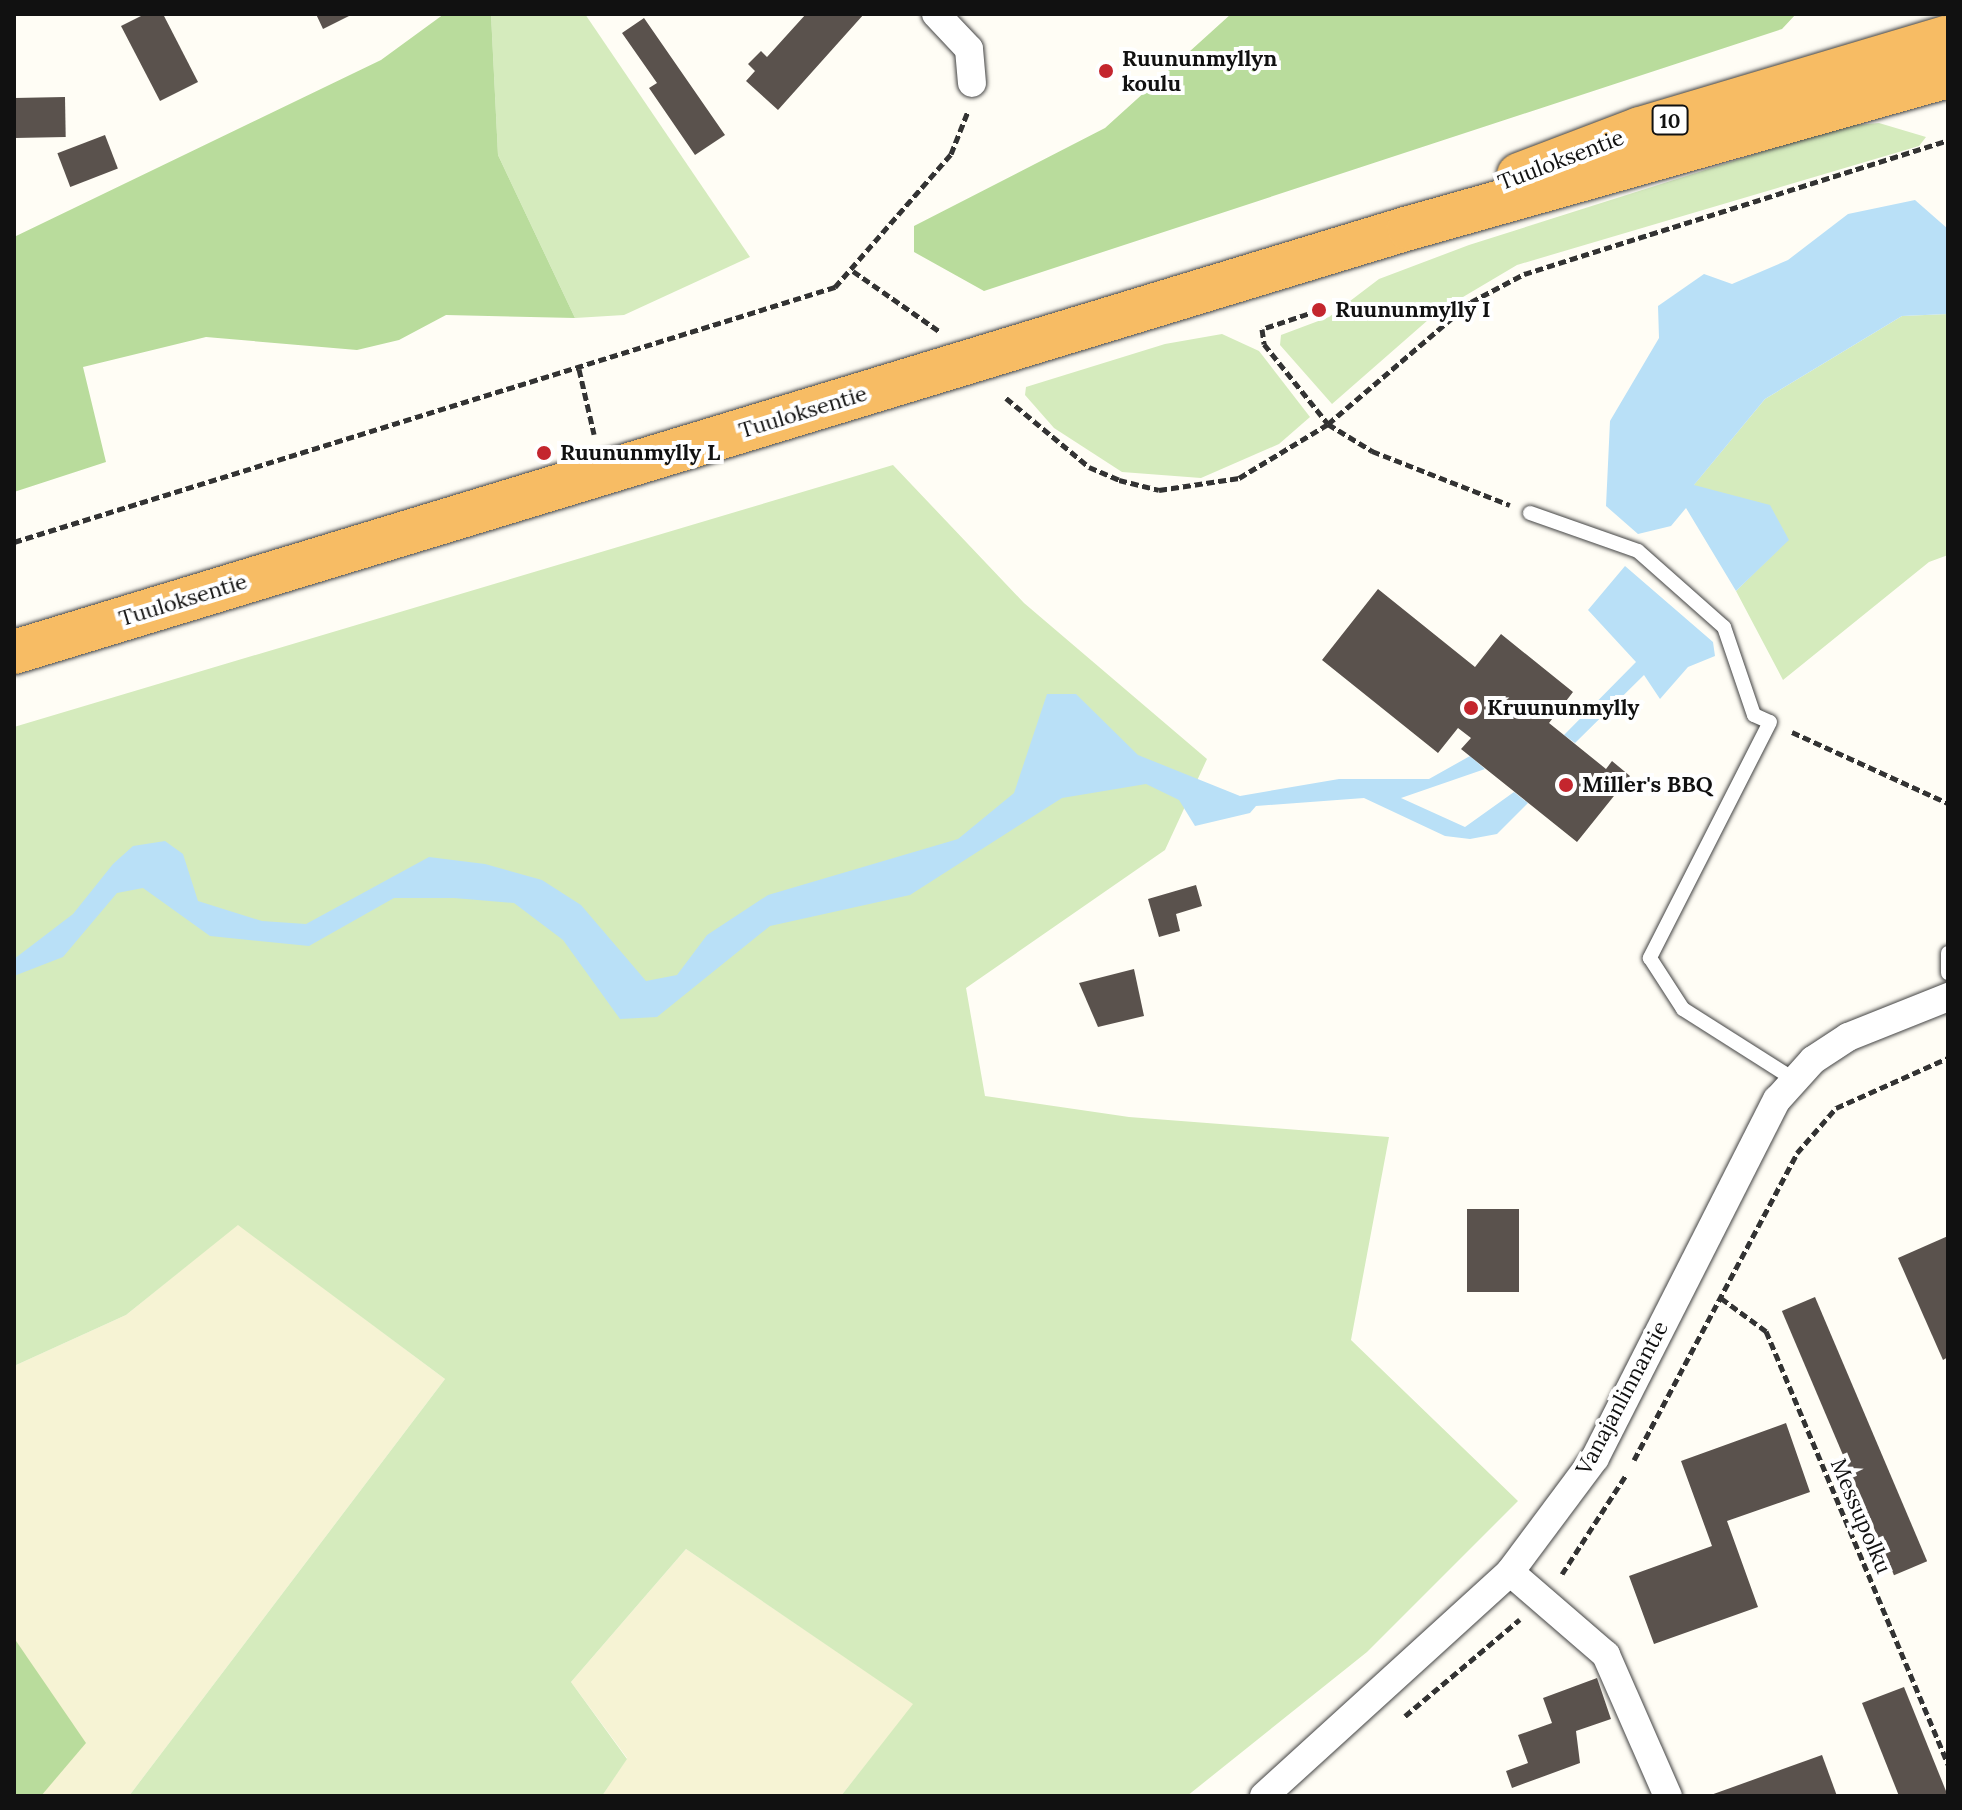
<!DOCTYPE html>
<style>
body{margin:0}
#map{position:relative;width:1962px;height:1810px;overflow:hidden;background:#fffdf5;font-family:Lora,serif}
div>[style]{position:absolute}
[style*='--x']{left:calc(var(--x)*1px);top:calc(var(--y)*1px);width:calc(var(--w)*1px);rotate:calc(var(--a)*1deg)}
.farmland>*{inset:0;background:#f6f3d4}
.green>*{inset:0;background:#d5ebbd}
.forest>*{inset:0;background:#b9dc9c}
.water>*{inset:0;background:#b9e0f7}
.building>*{inset:0;background:#5a524d;transform-origin:0 0}
.path>*{height:5px;margin-top:-2.5px;transform-origin:0;background:repeating-linear-gradient(90deg,#333 0 8px,transparent 0 12px)}
.roads{filter:drop-shadow(0 0 2px #444) drop-shadow(0 0 2px #444)}
.service>*{height:14px;margin:-7px;padding:0 7px;transform-origin:7px;border-radius:7px;background:#fff}
.minor>*{height:28px;margin:-14px;padding:0 14px;transform-origin:14px;border-radius:14px;background:#fff}
.trunk>*{height:44px;margin:-22px;padding:0 22px;transform-origin:22px;border-radius:22px;background:#f7bc64}
.dots>*{width:22px;height:22px;translate:-50% -50%;box-sizing:border-box;border:4px solid #fff;border-radius:50%}
span{translate:-50% -50%;white-space:nowrap;text-align:center;line-height:1.15;-webkit-text-stroke:8px #fff;paint-order:stroke}
.shield-label span{padding:2px 6px;background:#fff;border:2px solid;border-radius:6px;-webkit-text-stroke-width:0}
.shield-label{font-size:20px;color:#111;font-weight:700}
.poi-label{font-size:22px;color:#111;font-weight:700}
.left{translate:0 -50%;text-align:left}
.street-label{font-size:22px;color:#111}
.frame{position:absolute;inset:0;border:16px solid #111;pointer-events:none}
</style>
<div id="map">
<div class="farmland">
<i style="clip-path:polygon(238px 1224px,445px 1379px,129px 1796px,14px 1796px,14px 1366px,126px 1315px)"></i>
<i style="clip-path:polygon(686px 1549px,914px 1704px,841px 1796px,602px 1796px,627px 1758px,571px 1682px)"></i>
</div>
<div class="green">
<i style="clip-path:polygon(491px 14px,585px 14px,750px 257px,624px 315px,575px 318px,498px 155px)"></i>
<i style="clip-path:polygon(1879px 123px,1926px 137px,1919px 146px,1517px 265px,1436px 313px,1332px 404px,1280px 345px,1281px 335px,1329px 317px,1379px 279px,1469px 245px,1844px 126px)"></i>
<i style="clip-path:polygon(1948px 314px,1948px 555px,1929px 562px,1783px 680px,1736px 591px,1788px 540px,1693px 486px,1765px 399px,1902px 316px)"></i>
<i style="clip-path:polygon(1222px 334px,1259px 351px,1310px 417px,1279px 444px,1201px 478px,1122px 472px,1054px 428px,1025px 395px,1026px 387px,1165px 344px)"></i>
<i style="clip-path:polygon(893px 465px,1024px 603px,1207px 759px,1165px 850px,966px 988px,985px 1096px,1129px 1117px,1389px 1137px,1351px 1340px,1518px 1501px,1367px 1652px,1187px 1796px,841px 1796px,913px 1704px,686px 1549px,571px 1682px,627px 1759px,602px 1796px,129px 1796px,445px 1379px,238px 1225px,126px 1315px,14px 1366px,14px 727px)"></i>
</div>
<div class="forest">
<i style="clip-path:polygon(444px 14px,491px 14px,498px 155px,575px 318px,446px 315px,399px 340px,357px 350px,206px 337px,83px 367px,106px 462px,14px 492px,14px 237px,381px 60px)"></i>
<i style="clip-path:polygon(1231px 14px,1319px 15px,1796px 14px,1782px 29px,984px 291px,914px 252px,914px 226px,1105px 128px)"></i>
<i style="clip-path:polygon(14px 1638px,86px 1743px,41px 1796px,14px 1796px)"></i>
</div>
<div class="water">
<i style="clip-path:polygon(1915px 200px,1948px 229px,1948px 314px,1902px 316px,1765px 399px,1694px 485px,1770px 505px,1789px 540px,1736px 591px,1686px 508px,1671px 526px,1638px 534px,1606px 506px,1610px 421px,1659px 338px,1658px 306px,1704px 274px,1732px 284px,1788px 260px,1848px 214px)"></i>
<i style="clip-path:polygon(1625px 566px,1713px 642px,1715px 656px,1688px 667px,1660px 699px,1644px 675px,1575px 743px,1564px 735px,1636px 662px,1588px 610px)"></i>
<i style="clip-path:polygon(1047px 694px,1076px 694px,1138px 755px,1240px 796px,1339px 779px,1429px 779px,1470px 756px,1485px 769px,1401px 798px,1465px 827px,1514px 792px,1528px 803px,1497px 834px,1470px 839px,1445px 836px,1364px 798px,1256px 806px,1250px 813px,1195px 826px,1179px 800px,1146px 784px,1062px 798px,910px 895px,770px 926px,657px 1017px,620px 1019px,563px 940px,514px 903px,454px 898px,394px 898px,309px 946px,210px 936px,143px 888px,117px 893px,63px 957px,14px 976px,14px 959px,73px 914px,113px 864px,133px 846px,165px 841px,183px 854px,198px 901px,262px 921px,306px 924px,429px 857px,485px 864px,542px 880px,581px 905px,646px 981px,677px 975px,707px 935px,768px 895px,958px 839px,1014px 793px)"></i>
</div>
<div class="building">
<i style="clip-path:polygon(145px 14px,163px 14px,198px 82px,160px 101px,121px 26px)"></i>
<i style="clip-path:polygon(316px 14px,353px 14px,323px 29px)"></i>
<i style="clip-path:polygon(806px 14px,864px 14px,778px 110px,746px 81px,755px 71px,748px 64px,761px 51px,767px 57px)"></i>
<i style="clip-path:polygon(644px 18px,725px 135px,695px 155px,649px 88px,657px 83px,622px 33px)"></i>
<i style="left:65px;top:97px;width:40px;height:51px;rotate:89deg"></i>
<i style="left:105px;top:135px;width:36px;height:51px;rotate:69deg"></i>
<i style="clip-path:polygon(1378px 589px,1475px 667px,1501px 634px,1573px 692px,1549px 723px,1606px 769px,1612px 761px,1630px 776px,1577px 842px,1461px 749px,1471px 738px,1458px 728px,1438px 753px,1322px 660px)"></i>
<i style="clip-path:polygon(1196px 885px,1202px 906px,1176px 914px,1180px 931px,1159px 937px,1148px 899px)"></i>
<i style="clip-path:polygon(1134px 969px,1144px 1016px,1098px 1027px,1079px 983px)"></i>
<i style="left:1467px;top:1209px;width:52px;height:83px"></i>
<i style="clip-path:polygon(1948px 1236px,1948px 1357px,1943px 1360px,1898px 1258px)"></i>
<i style="left:1815px;top:1297px;width:287px;height:36px;rotate:67deg"></i>
<i style="clip-path:polygon(1786px 1423px,1810px 1492px,1727px 1521px,1758px 1607px,1654px 1644px,1629px 1576px,1712px 1546px,1681px 1461px)"></i>
<i style="clip-path:polygon(1597px 1678px,1611px 1719px,1576px 1731px,1580px 1763px,1512px 1788px,1506px 1771px,1528px 1763px,1518px 1735px,1552px 1723px,1543px 1698px)"></i>
<i style="clip-path:polygon(1904px 1687px,1948px 1796px,1899px 1796px,1862px 1703px)"></i>
<i style="clip-path:polygon(1822px 1755px,1837px 1796px,1708px 1796px)"></i>
</div>
<div class="path">
<i style="--x:853;--y:271;--w:105;--a:34.9"></i>
<i style="--x:1319;--y:310;--w:60;--a:161.6"></i>
<i style="--x:1262;--y:329;--w:15;--a:82"></i>
<i style="--x:1264;--y:344;--w:102;--a:51.3"></i>
<i style="--x:1328;--y:424;--w:52;--a:31.5"></i>
<i style="--x:1372;--y:451;--w:148;--a:21.4"></i>
<i style="--x:579;--y:369;--w:67;--a:77"></i>
<i style="--x:1006;--y:398;--w:108;--a:39.7"></i>
<i style="--x:1089;--y:467;--w:33;--a:23"></i>
<i style="--x:1119;--y:480;--w:41;--a:14"></i>
<i style="--x:1159;--y:490;--w:81;--a:-8.5"></i>
<i style="--x:1239;--y:478;--w:104;--a:-31.2"></i>
<i style="--x:1328;--y:424;--w:188;--a:-40.5"></i>
<i style="--x:1471;--y:302;--w:60;--a:-27.8"></i>
<i style="--x:1524;--y:274;--w:445;--a:-17.5"></i>
<i style="--x:14;--y:542;--w:860;--a:-17.25"></i>
<i style="--x:835;--y:287;--w:176;--a:-48.9"></i>
<i style="--x:951;--y:154;--w:46;--a:-68.4"></i>
<i style="--x:1792;--y:732;--w:171;--a:24.5"></i>
<i style="--x:1721;--y:1298;--w:56;--a:36.3"></i>
<i style="--x:1766;--y:1331;--w:471;--a:67.2"></i>
<i style="--x:1634;--y:1460;--w:348;--a:-62"></i>
<i style="--x:1797;--y:1153;--w:60;--a:-49.1"></i>
<i style="--x:1836;--y:1108;--w:123;--a:-24.1"></i>
<i style="--x:1562;--y:1574;--w:118;--a:-57.1"></i>
<i style="--x:1405;--y:1716;--w:150;--a:-40.1"></i>
</div>
<div class="roads">
<div class="service">
<i style="--x:1530;--y:513;--w:114;--a:19.4"></i>
<i style="--x:1638;--y:551;--w:115;--a:41.5"></i>
<i style="--x:1724;--y:627;--w:93;--a:71.2"></i>
<i style="--x:1754;--y:715;--w:17;--a:24"></i>
<i style="--x:1770;--y:722;--w:265;--a:117"></i>
<i style="--x:1650;--y:958;--w:61;--a:57.1"></i>
<i style="--x:1683;--y:1009;--w:133;--a:32.4"></i>
<i style="--x:1948;--y:953;--w:20;--a:90"></i>
</div>
<div class="minor">
<i style="--x:936;--y:14;--w:48;--a:46.7"></i>
<i style="--x:969;--y:49;--w:34;--a:85"></i>
<i style="--x:1510;--y:1572;--w:127;--a:40.8"></i>
<i style="--x:1606;--y:1655;--w:154;--a:66.3"></i>
<i style="--x:1264;--y:1796;--w:333;--a:-42.3"></i>
<i style="--x:1510;--y:1572;--w:142;--a:-53.3"></i>
<i style="--x:1595;--y:1458;--w:402;--a:-63.1"></i>
<i style="--x:1777;--y:1100;--w:54;--a:-48"></i>
<i style="--x:1813;--y:1060;--w:42;--a:-33.3"></i>
<i style="--x:1848;--y:1037;--w:108;--a:-21.8"></i>
</div>
<div class="trunk">
<i style="--x:1519;--y:175;--w:129;--a:-20.8"></i>
<i style="--x:1640;--y:129;--w:321;--a:-16.6"></i>
<i style="--x:14;--y:652;--w:1458;--a:-16.91"></i>
<i style="--x:1409;--y:228;--w:560;--a:-15.75"></i>
</div>
</div>
<div class="dots">
<i style="left:1106px;top:71px;background:#c4262e"></i>
<i style="left:1319px;top:310px;background:#c4262e"></i>
<i style="left:544px;top:453px;background:#c4262e"></i>
<i style="left:1471px;top:708px;background:#c4262e"></i>
<i style="left:1566px;top:785px;background:#c4262e"></i>
</div>
<div class="shield-label">
<span style="left:1670px;top:120px">10</span>
</div>
<div class="poi-label">
<span class="left" style="left:1122px;top:71px">Ruununmyllyn<br>koulu</span>
<span class="left" style="left:1335px;top:310px">Ruununmylly I</span>
<span class="left" style="left:560px;top:453px">Ruununmylly L</span>
<span class="left" style="left:1487px;top:708px">Kruununmylly</span>
<span class="left" style="left:1582px;top:785px">Miller's BBQ</span>
</div>
<div class="street-label">
<span style="left:1561px;top:160px;rotate:-21deg">Tuuloksentie</span>
<span style="left:803px;top:412px;rotate:-17deg">Tuuloksentie</span>
<span style="left:183px;top:600px;rotate:-17deg">Tuuloksentie</span>
<span style="left:1622px;top:1398px;rotate:-62deg">Vanajanlinnantie</span>
<span style="left:1861px;top:1516px;rotate:67deg">Messupolku</span>
</div>
<div class="frame"></div>
</div>
